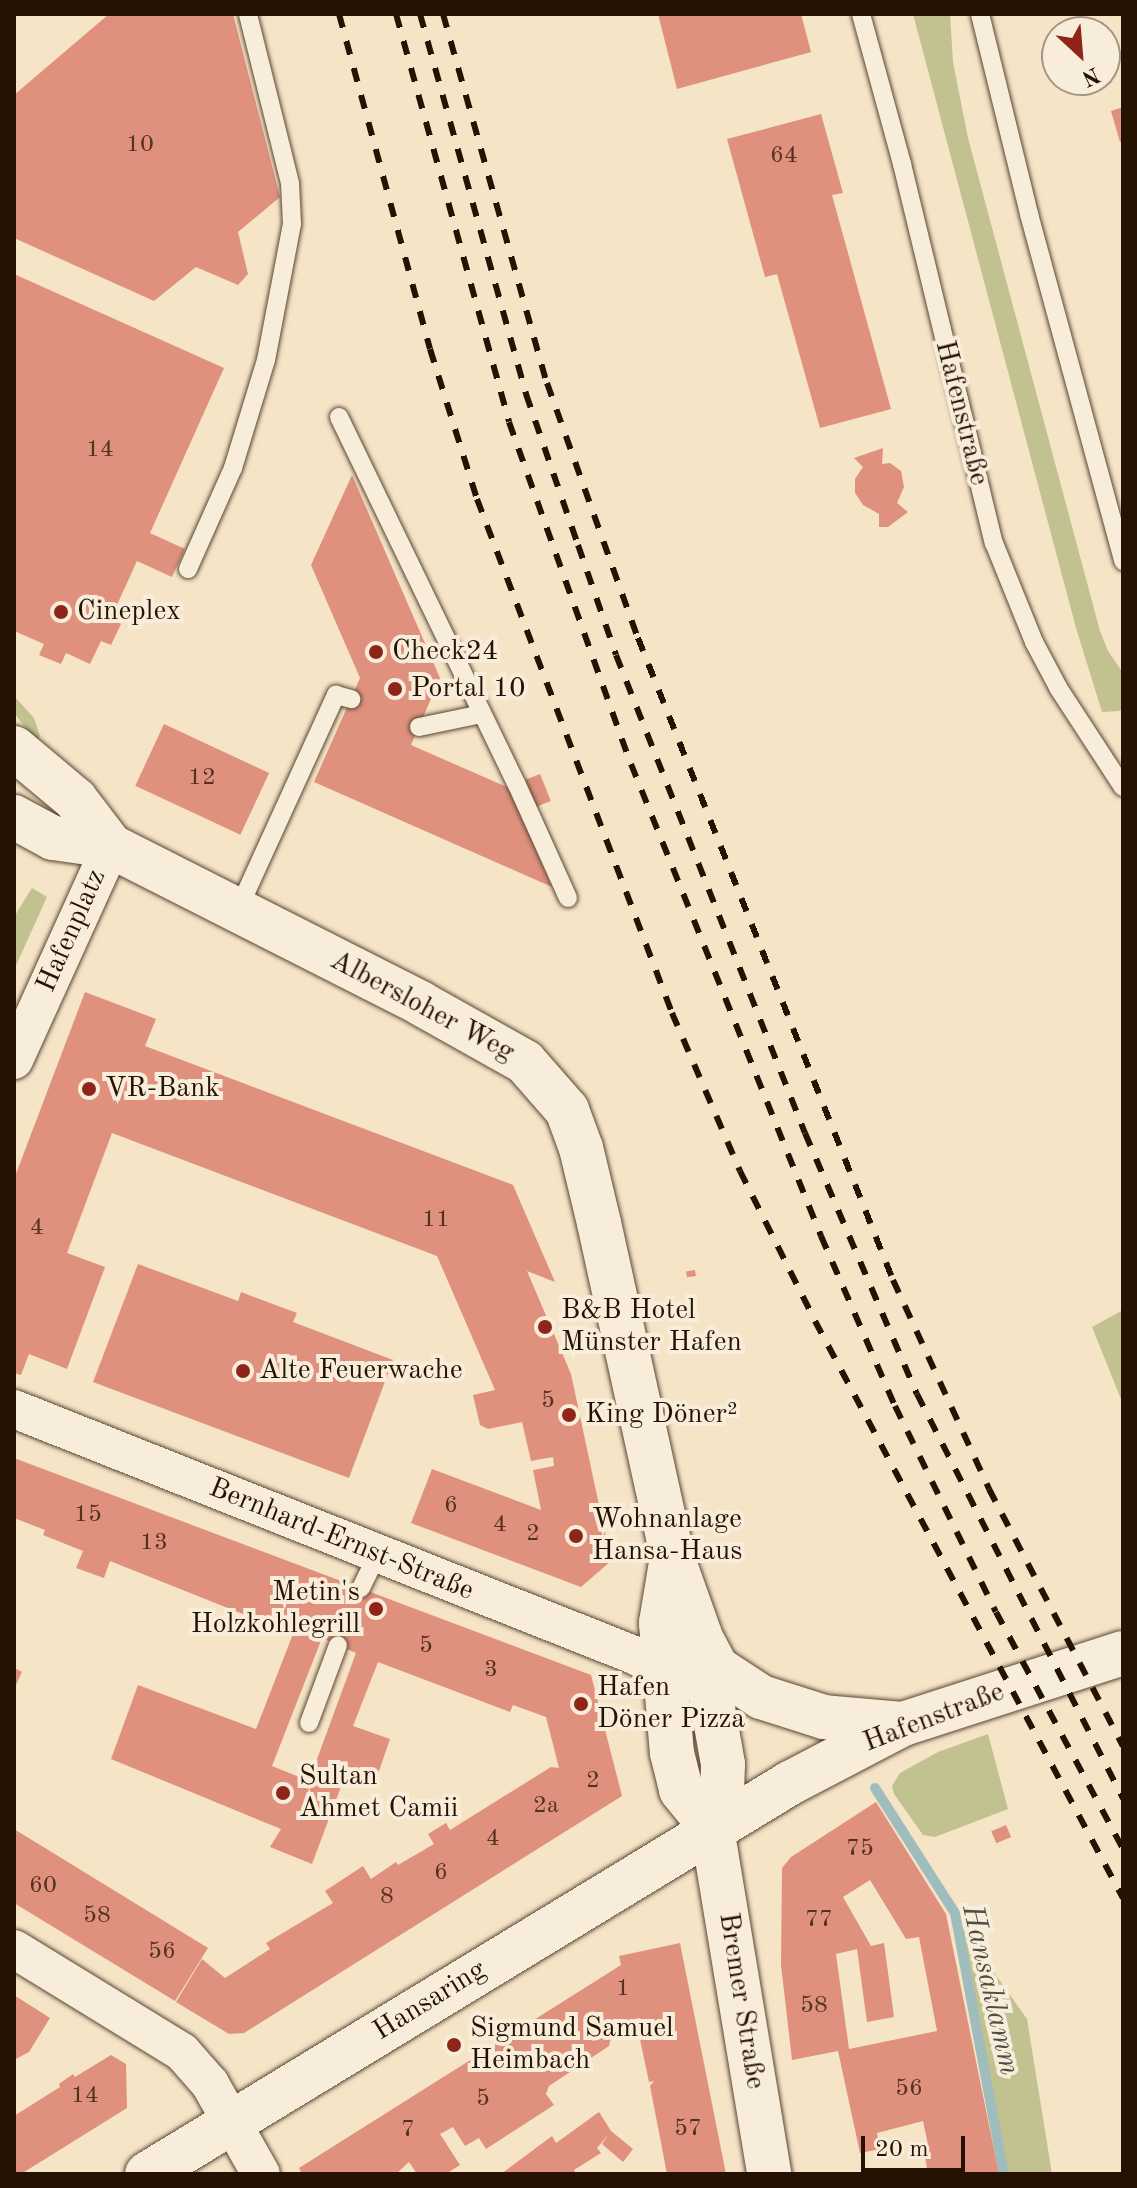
<!DOCTYPE html>
<meta charset="utf-8">
<style>
body{margin:0}
#map{position:relative;width:1137px;height:2188px;overflow:hidden;background:#f5e4c6;font-family:"Old Standard TT",serif}
div>[style]{position:absolute}
[style*='--x']{left:calc(var(--x)*1px);top:calc(var(--y)*1px);width:calc(var(--w)*1px);rotate:calc(var(--a)*1deg)}
.green>*{inset:0;background:#c2c291}
.stream>*{height:10px;margin:-5px;padding:0 5px;transform-origin:5px;border-radius:5px;background:#9ebdbc}
.building>*{inset:0;background:#df917d;transform-origin:0 0}
.roads{filter:drop-shadow(0 0 2px #5a4633) drop-shadow(0 0 2px #5a4633)}
.lane>*{height:18px;margin:-9px;padding:0 9px;transform-origin:9px;border-radius:9px;background:#f8edda}
.street>*{height:38px;margin:-19px;padding:0 19px;transform-origin:19px;border-radius:19px;background:#f8edda}
.secondary>*{height:44px;margin:-22px;padding:0 22px;transform-origin:22px;border-radius:22px;background:#f8edda}
.rail>*{height:6px;margin-top:-3px;transform-origin:0;background:repeating-linear-gradient(90deg,#261202 0 14px,transparent 0 28px)}
.dots>*{width:22px;height:22px;translate:-50% -50%;box-sizing:border-box;border:4px solid #f8edda;border-radius:50%}
span{translate:-50% -50%;white-space:nowrap;text-align:center;line-height:1.15;-webkit-text-stroke:8px #f8edda;paint-order:stroke}
.number-label{font-size:24px;color:#543221}
.number-label span{-webkit-text-stroke-width:0}
.street-label{font-size:28px;color:#261202}
.poi-label{font-size:28px;color:#261202}
.left{translate:0 -50%;text-align:left}
.right{translate:-100% -50%;text-align:right}
.water-label{font-size:30px;color:#504e43;font-style:italic}
.frame{position:absolute;inset:0;border:16px solid #261202;pointer-events:none}
.north{position:absolute;left:1041px;top:16px;width:80px;height:80px;box-sizing:border-box;background:#f8edda;border:2px solid #a49584;border-radius:50%;rotate:154deg;font-size:22px;font-weight:700;line-height:32px;text-align:center;color:#261202}
.north::after{content:'';display:block;margin:auto;width:28px;height:36px;background:#8f2418;clip-path:polygon(50% 0,100% 100%,50% 72%,0 100%)}
.scale{position:absolute;left:861px;top:2136px;width:104px;height:36px;box-sizing:border-box;border:4px solid #261202;border-top:0;padding-left:10px;font-size:24px;line-height:28px;white-space:nowrap;color:#261202;-webkit-text-stroke:6px #f8edda;paint-order:stroke}
</style>
<div id="map">
<div class="green">
<i style="clip-path:polygon(913px 14px,950px 14px,953px 62px,968px 138px,1100px 631px,1108px 651px,1123px 673px,1123px 709px,1119px 711px,1102px 712px,1076px 628px)"></i>
<i style="clip-path:polygon(14px 696px,34px 718px,40px 736px,37px 742px,14px 713px)"></i>
<i style="clip-path:polygon(32px 888px,47px 897px,14px 970px,14px 917px)"></i>
<i style="clip-path:polygon(1123px 1310px,1123px 1404px,1092px 1327px)"></i>
<i style="clip-path:polygon(988px 1734px,1008px 1809px,935px 1837px,923px 1835px,894px 1794px,892px 1786px,900px 1773px,938px 1752px)"></i>
<i style="clip-path:polygon(959px 1923px,1027px 2019px,1052px 2174px,1007px 2174px)"></i>
</div>
<div class="stream">
<i style="--x:875;--y:1788;--w:148;--a:57.4"></i>
<i style="--x:955;--y:1913;--w:266;--a:79.4"></i>
</div>
<div class="building">
<i style="clip-path:polygon(109px 14px,233px 14px,280px 197px,238px 232px,248px 274px,238px 285px,196px 267px,154px 301px,14px 238px,14px 95px)"></i>
<i style="clip-path:polygon(658px 14px,801px 14px,811px 52px,677px 89px)"></i>
<i style="clip-path:polygon(1123px 107px,1123px 141px,1120px 142px,1111px 111px)"></i>
<i style="clip-path:polygon(821px 114px,843px 193px,832px 195px,891px 409px,820px 428px,777px 274px,765px 277px,727px 139px)"></i>
<i style="clip-path:polygon(14px 274px,224px 368px,150px 533px,185px 549px,172px 577px,137px 561px,111px 618px,121px 624px,111px 645px,101px 641px,90px 664px,66px 653px,61px 664px,39px 655px,44px 644px,14px 631px)"></i>
<i style="clip-path:polygon(883px 448px,882px 464px,890px 463px,901px 471px,904px 487px,897px 503px,908px 512px,888px 527px,879px 527px,879px 514px,863px 505px,855px 493px,855px 479px,863px 467px,854px 458px)"></i>
<i style="clip-path:polygon(352px 475px,440px 678px,411px 745px,509px 788px,552px 887px,314px 782px,360px 678px,311px 565px)"></i>
<i style="left:164px;top:724px;width:116px;height:68px;rotate:25deg"></i>
<i style="left:540px;top:774px;width:29px;height:17px;rotate:68deg"></i>
<i style="clip-path:polygon(85px 992px,156px 1019px,145px 1046px,513px 1185px,555px 1282px,527px 1271px,571px 1374px,611px 1561px,581px 1587px,411px 1523px,432px 1469px,541px 1510px,533px 1470px,554px 1466px,553px 1457px,531px 1461px,522px 1422px,488px 1429px,480px 1425px,473px 1395px,495px 1390px,437px 1256px,112px 1133px,67px 1253px,105px 1267px,67px 1369px,29px 1354px,21px 1375px,14px 1373px,14px 1179px)"></i>
<i style="clip-path:polygon(138px 1264px,238px 1301px,241px 1292px,297px 1313px,293px 1322px,393px 1360px,349px 1478px,93px 1382px)"></i>
<i style="left:695px;top:1270px;width:6px;height:9px;rotate:81deg"></i>
<i style="clip-path:polygon(evenodd,14px 1458px,591px 1675px,622px 1796px,244px 2033px,229px 2034px,176px 2002px,202px 1959px,225px 1978px,270px 1949px,266px 1943px,333px 1903px,325px 1891px,363px 1866px,371px 1879px,396px 1862px,398px 1865px,434px 1844px,428px 1834px,446px 1823px,450px 1830px,551px 1767px,559px 1768px,546px 1717px,513px 1705px,510px 1712px,378px 1662px,353px 1726px,390px 1739px,379px 1771px,359px 1781px,345px 1776px,312px 1864px,270px 1847px,281px 1829px,111px 1759px,138px 1685px,256px 1729px,293px 1634px,110px 1561px,104px 1578px,76px 1568px,83px 1551px,43px 1535px,45px 1530px,14px 1518px,14px 1458px,322px 1638px,356px 1653px,309px 1781px,272px 1766px,322px 1638px)"></i>
<i style="clip-path:polygon(14px 1668px,22px 1672px,14px 1689px)"></i>
<i style="clip-path:polygon(evenodd,876px 1802px,946px 1914px,999px 2174px,928px 2174px,923px 2146px,928px 2145px,923px 2121px,877px 2133px,880px 2149px,860px 2153px,838px 2051px,792px 2060px,781px 1965px,782px 1868px,791px 1857px,876px 1802px,870px 1880px,906px 1939px,919px 1937px,937px 2031px,849px 2049px,836px 1954px,857px 1949px,867px 2022px,894px 2017px,884px 1943px,871px 1946px,843px 1897px,870px 1880px)"></i>
<i style="left:1006px;top:1825px;width:13px;height:16px;rotate:67deg"></i>
<i style="clip-path:polygon(14px 1829px,208px 1948px,175px 2001px,14px 1903px)"></i>
<i style="clip-path:polygon(680px 1943px,726px 2174px,667px 2174px,650px 2086px,654px 2081px,649px 2082px,638px 2030px,640px 2018px,630px 2020px,612px 2033px,609px 2046px,549px 2086px,546px 2094px,554px 2105px,486px 2149px,479px 2138px,465px 2146px,453px 2127px,440px 2134px,460px 2165px,446px 2174px,417px 2174px,409px 2162px,396px 2174px,302px 2174px,299px 2168px,621px 1965px,619px 1956px)"></i>
<i style="clip-path:polygon(14px 1995px,50px 2018px,29px 2052px,14px 2060px)"></i>
<i style="clip-path:polygon(111px 2055px,126px 2064px,127px 2108px,21px 2174px,14px 2174px,14px 2116px,60px 2087px,59px 2084px,73px 2074px,75px 2077px)"></i>
<i style="clip-path:polygon(599px 2112px,611px 2131px,633px 2149px,623px 2162px,602px 2144px,608px 2135px,597px 2148px,601px 2153px,574px 2170px,576px 2174px,501px 2174px,552px 2136px,556px 2143px)"></i>
</div>
<div class="roads">
<div class="lane">
<i style="--x:861;--y:14;--w:156;--a:74.7"></i>
<i style="--x:902;--y:164;--w:390;--a:76.4"></i>
<i style="--x:994;--y:543;--w:107;--a:68"></i>
<i style="--x:1034;--y:642;--w:53;--a:62"></i>
<i style="--x:1059;--y:689;--w:117;--a:56.9"></i>
<i style="--x:980;--y:14;--w:206;--a:76.2"></i>
<i style="--x:1029;--y:214;--w:360;--a:74.8"></i>
<i style="--x:339;--y:417;--w:409;--a:64.2"></i>
<i style="--x:517;--y:785;--w:124;--a:65.7"></i>
<i style="--x:188;--y:569;--w:111;--a:-66"></i>
<i style="--x:233;--y:468;--w:113;--a:-73"></i>
<i style="--x:266;--y:360;--w:138;--a:-79.2"></i>
<i style="--x:292;--y:224;--w:41;--a:-92.8"></i>
<i style="--x:290;--y:183;--w:174;--a:-104"></i>
<i style="--x:419;--y:727;--w:64;--a:-11.7"></i>
<i style="--x:237;--y:912;--w:239;--a:-65.5"></i>
<i style="--x:336;--y:695;--w:16;--a:15"></i>
<i style="--x:361;--y:1588;--w:37;--a:-64"></i>
<i style="--x:309;--y:1723;--w:83;--a:-69.6"></i>
</div>
<div class="street">
<i style="--x:14;--y:1060;--w:235;--a:-65.6"></i>
<i style="--x:14;--y:1409;--w:667;--a:21.64"></i>
<i style="--x:634;--y:1655;--w:37;--a:27"></i>
<i style="--x:14;--y:1949;--w:197;--a:31.5"></i>
<i style="--x:182;--y:2052;--w:43;--a:48.8"></i>
<i style="--x:210;--y:2084;--w:103;--a:60.5"></i>
</div>
<div class="secondary">
<i style="--x:14;--y:748;--w:80;--a:39.9"></i>
<i style="--x:75;--y:799;--w:59;--a:52.5"></i>
<i style="--x:14;--y:817;--w:44;--a:28.3"></i>
<i style="--x:53;--y:838;--w:59;--a:7.9"></i>
<i style="--x:111;--y:846;--w:347;--a:26.9"></i>
<i style="--x:420;--y:1003;--w:120;--a:29.3"></i>
<i style="--x:525;--y:1062;--w:64;--a:48.8"></i>
<i style="--x:567;--y:1110;--w:40;--a:69.8"></i>
<i style="--x:581;--y:1148;--w:77;--a:76.5"></i>
<i style="--x:599;--y:1223;--w:341;--a:77.6"></i>
<i style="--x:672;--y:1556;--w:84;--a:70.5"></i>
<i style="--x:700;--y:1635;--w:131;--a:79.9"></i>
<i style="--x:723;--y:1764;--w:27;--a:92"></i>
<i style="--x:722;--y:1791;--w:38;--a:105"></i>
<i style="--x:712;--y:1828;--w:351;--a:80.6"></i>
<i style="--x:671;--y:1563;--w:61;--a:99.5"></i>
<i style="--x:661;--y:1623;--w:130;--a:85.2"></i>
<i style="--x:672;--y:1753;--w:38;--a:76"></i>
<i style="--x:681;--y:1790;--w:49;--a:50.8"></i>
<i style="--x:702;--y:1640;--w:32;--a:62"></i>
<i style="--x:717;--y:1668;--w:53;--a:33.4"></i>
<i style="--x:761;--y:1697;--w:66;--a:17.6"></i>
<i style="--x:824;--y:1717;--w:79;--a:5.1"></i>
<i style="--x:147;--y:2174;--w:753;--a:-31.3"></i>
<i style="--x:790;--y:1783;--w:127;--a:-27.6"></i>
<i style="--x:903;--y:1724;--w:231;--a:-17.9"></i>
</div>
</div>
<div class="rail">
<i style="--x:339;--y:14;--w:347;--a:74.8"></i>
<i style="--x:430;--y:349;--w:157;--a:72.6"></i>
<i style="--x:477;--y:499;--w:550;--a:69.22"></i>
<i style="--x:672;--y:1013;--w:172;--a:66.7"></i>
<i style="--x:740;--y:1171;--w:168;--a:63.4"></i>
<i style="--x:815;--y:1321;--w:654;--a:61.91"></i>
<i style="--x:396;--y:14;--w:423;--a:74.5"></i>
<i style="--x:509;--y:422;--w:363;--a:70.4"></i>
<i style="--x:631;--y:764;--w:509;--a:68.07"></i>
<i style="--x:821;--y:1236;--w:185;--a:66.5"></i>
<i style="--x:895;--y:1406;--w:229;--a:63.9"></i>
<i style="--x:996;--y:1612;--w:269;--a:61.8"></i>
<i style="--x:420;--y:14;--w:395;--a:74.4"></i>
<i style="--x:526;--y:394;--w:160;--a:71"></i>
<i style="--x:578;--y:545;--w:116;--a:70.9"></i>
<i style="--x:616;--y:655;--w:514;--a:68.43"></i>
<i style="--x:805;--y:1133;--w:284;--a:66.8"></i>
<i style="--x:917;--y:1394;--w:454;--a:63"></i>
<i style="--x:443;--y:14;--w:383;--a:74.3"></i>
<i style="--x:547;--y:383;--w:271;--a:70.4"></i>
<i style="--x:638;--y:638;--w:691;--a:68.34"></i>
<i style="--x:893;--y:1280;--w:230;--a:65.3"></i>
<i style="--x:989;--y:1489;--w:290;--a:62.5"></i>
</div>
<div class="dots">
<i style="left:61px;top:612px;background:#8f2418"></i>
<i style="left:376px;top:652px;background:#8f2418"></i>
<i style="left:395px;top:689px;background:#8f2418"></i>
<i style="left:89px;top:1089px;background:#8f2418"></i>
<i style="left:545px;top:1327px;background:#8f2418"></i>
<i style="left:243px;top:1371px;background:#8f2418"></i>
<i style="left:569px;top:1415px;background:#8f2418"></i>
<i style="left:576px;top:1536px;background:#8f2418"></i>
<i style="left:376px;top:1609px;background:#8f2418"></i>
<i style="left:581px;top:1704px;background:#8f2418"></i>
<i style="left:283px;top:1793px;background:#8f2418"></i>
<i style="left:454px;top:2045px;background:#8f2418"></i>
</div>
<div class="number-label">
<span style="left:140px;top:146px">10</span>
<span style="left:784px;top:157px">64</span>
<span style="left:100px;top:451px">14</span>
<span style="left:202px;top:779px">12</span>
<span style="left:436px;top:1221px">11</span>
<span style="left:37px;top:1229px">4</span>
<span style="left:548px;top:1402px">5</span>
<span style="left:451px;top:1507px">6</span>
<span style="left:88px;top:1516px">15</span>
<span style="left:500px;top:1526px">4</span>
<span style="left:533px;top:1535px">2</span>
<span style="left:154px;top:1544px">13</span>
<span style="left:426px;top:1647px">5</span>
<span style="left:491px;top:1671px">3</span>
<span style="left:593px;top:1782px">2</span>
<span style="left:546px;top:1807px">2a</span>
<span style="left:493px;top:1840px">4</span>
<span style="left:860px;top:1850px">75</span>
<span style="left:441px;top:1874px">6</span>
<span style="left:43px;top:1887px">60</span>
<span style="left:387px;top:1898px">8</span>
<span style="left:97px;top:1917px">58</span>
<span style="left:819px;top:1921px">77</span>
<span style="left:162px;top:1953px">56</span>
<span style="left:623px;top:1990px">1</span>
<span style="left:814px;top:2007px">58</span>
<span style="left:909px;top:2090px">56</span>
<span style="left:85px;top:2097px">14</span>
<span style="left:483px;top:2100px">5</span>
<span style="left:688px;top:2130px">57</span>
<span style="left:408px;top:2131px">7</span>
</div>
<div class="street-label">
<span style="left:961px;top:413px;rotate:76deg">Hafenstraße</span>
<span style="left:72px;top:931px;rotate:-66deg">Hafenplatz</span>
<span style="left:422px;top:1007px;rotate:28deg">Albersloher Weg</span>
<span style="left:341px;top:1540px;rotate:22deg">Bernhard-Ernst-Straße</span>
<span style="left:934px;top:1718px;rotate:-21deg">Hafenstraße</span>
<span style="left:430px;top:2001px;rotate:-32deg">Hansaring</span>
<span style="left:741px;top:2001px;rotate:81deg">Bremer Straße</span>
</div>
<div class="poi-label">
<span class="left" style="left:77px;top:612px">Cineplex</span>
<span class="left" style="left:392px;top:652px">Check24</span>
<span class="left" style="left:411px;top:689px">Portal 10</span>
<span class="left" style="left:105px;top:1089px">VR-Bank</span>
<span class="left" style="left:561px;top:1327px">B&amp;B Hotel<br>Münster Hafen</span>
<span class="left" style="left:259px;top:1371px">Alte Feuerwache</span>
<span class="left" style="left:585px;top:1415px">King Döner²</span>
<span class="left" style="left:592px;top:1536px">Wohnanlage<br>Hansa-Haus</span>
<span class="right" style="left:360px;top:1609px">Metin's<br>Holzkohlegrill</span>
<span class="left" style="left:597px;top:1704px">Hafen<br>Döner Pizza</span>
<span class="left" style="left:299px;top:1793px">Sultan<br>Ahmet Camii</span>
<span class="left" style="left:470px;top:2045px">Sigmund Samuel<br>Heimbach</span>
</div>
<div class="water-label">
<span style="left:990px;top:1990px;rotate:77deg">Hansaklamm</span>
</div>
<div class="frame"></div>
<div class="north">N</div>
<div class="scale">20 m</div>
</div>
